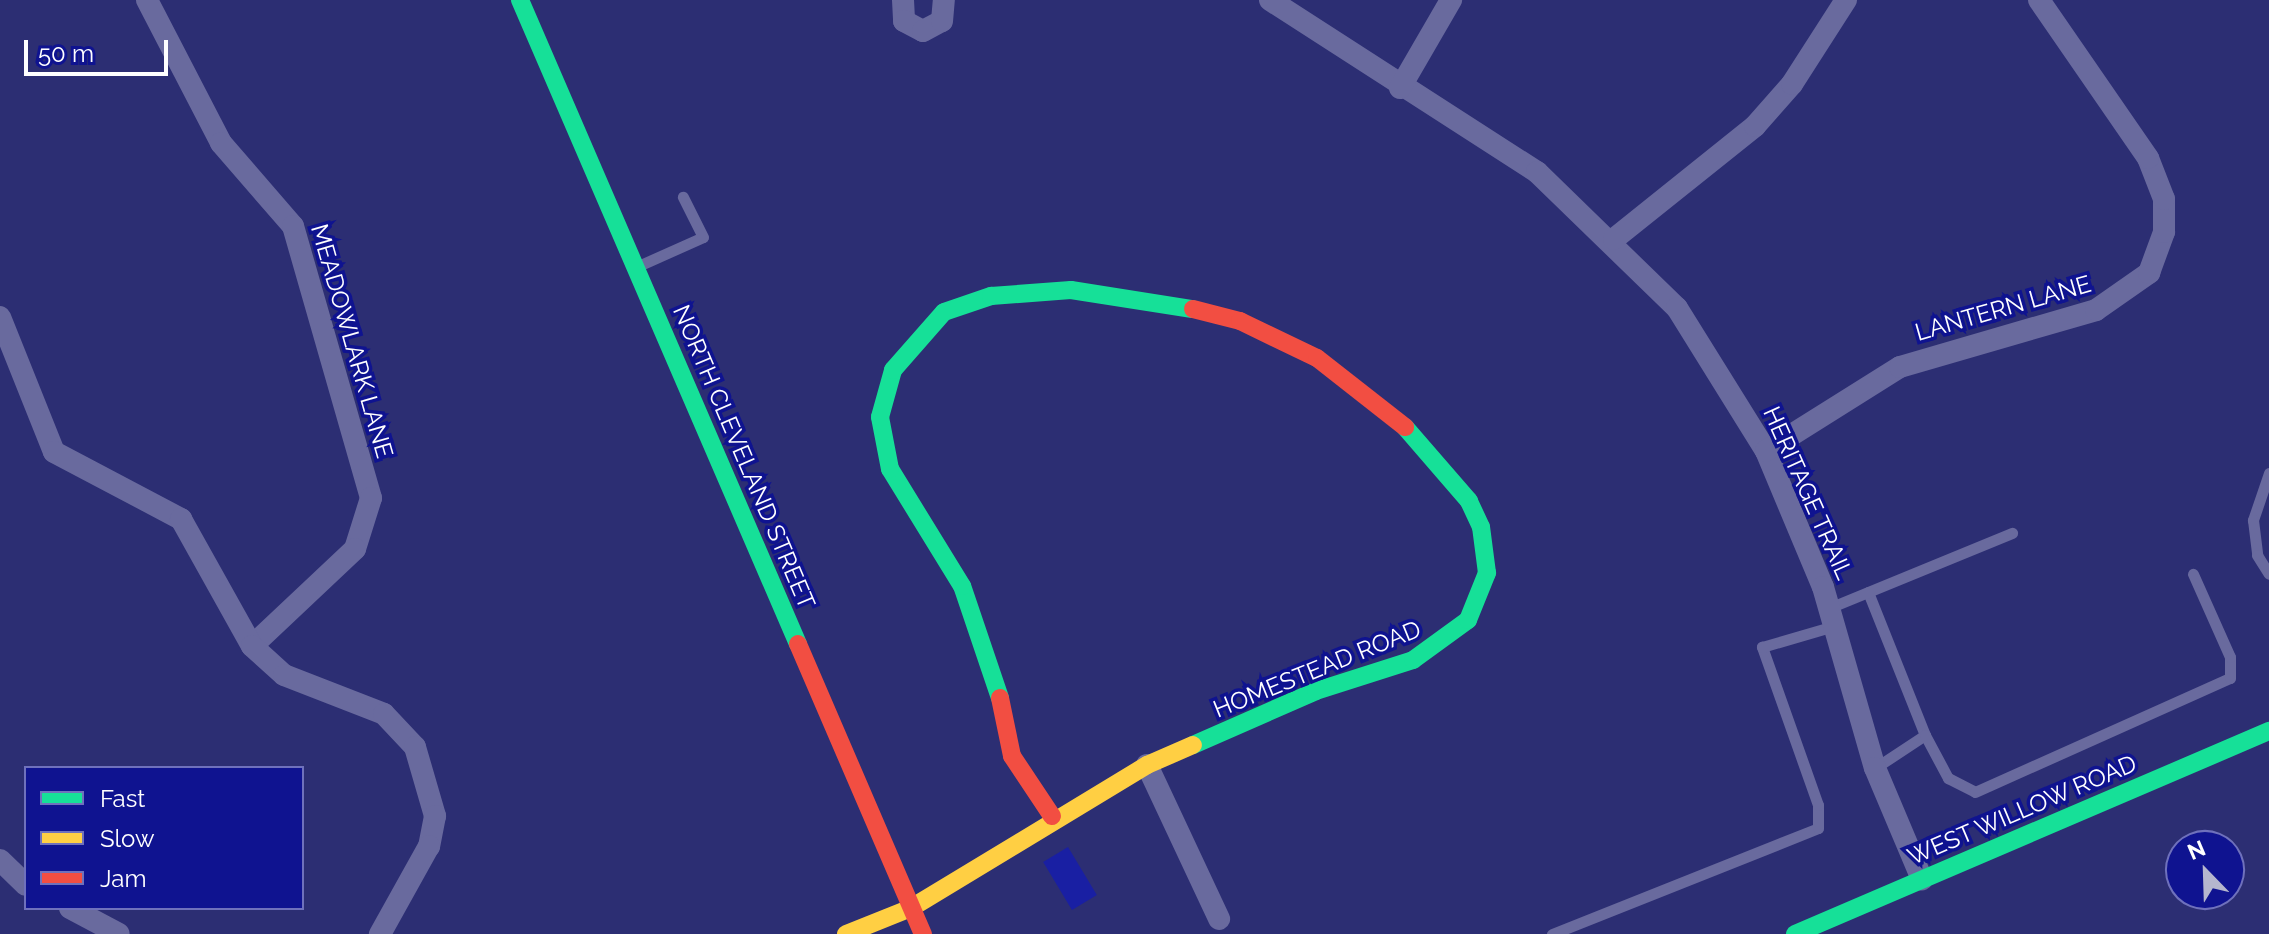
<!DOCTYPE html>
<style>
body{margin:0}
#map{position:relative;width:2269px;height:934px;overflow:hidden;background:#2c2e73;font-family:Raleway,sans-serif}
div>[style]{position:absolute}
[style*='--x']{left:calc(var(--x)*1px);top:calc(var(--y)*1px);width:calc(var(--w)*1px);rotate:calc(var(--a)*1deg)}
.green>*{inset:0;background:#191fa3;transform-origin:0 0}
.lane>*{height:11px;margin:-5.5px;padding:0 5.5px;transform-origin:5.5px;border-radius:5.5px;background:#696a9e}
.street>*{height:22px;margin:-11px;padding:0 11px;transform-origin:11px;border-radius:11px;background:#696a9e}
.fast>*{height:18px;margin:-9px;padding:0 9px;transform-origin:9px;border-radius:9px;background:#16e098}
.slow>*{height:18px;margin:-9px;padding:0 9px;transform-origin:9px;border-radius:9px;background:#ffcf43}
.jam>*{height:18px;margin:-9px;padding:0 9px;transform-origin:9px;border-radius:9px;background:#f24e42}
span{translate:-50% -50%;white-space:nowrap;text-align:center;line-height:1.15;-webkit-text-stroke:7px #0f1390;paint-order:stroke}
.street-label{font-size:24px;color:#fff}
.legend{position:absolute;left:24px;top:766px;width:280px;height:144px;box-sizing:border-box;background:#0f1390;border:2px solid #6f71bc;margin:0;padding:10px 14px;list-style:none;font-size:24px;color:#fff}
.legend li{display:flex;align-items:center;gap:16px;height:40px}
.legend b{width:40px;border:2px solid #6f71bc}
.north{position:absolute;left:2165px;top:830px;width:80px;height:80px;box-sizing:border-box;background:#0f1390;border:2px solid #6f71bc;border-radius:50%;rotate:337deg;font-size:22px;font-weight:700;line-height:32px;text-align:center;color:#fff}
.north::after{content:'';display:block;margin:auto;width:28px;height:36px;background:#b5b6ce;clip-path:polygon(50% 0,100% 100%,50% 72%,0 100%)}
.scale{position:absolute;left:24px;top:40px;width:144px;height:36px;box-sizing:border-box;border:4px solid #fff;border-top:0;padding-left:10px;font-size:24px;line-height:28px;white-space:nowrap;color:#fff;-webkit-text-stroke:6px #0f1390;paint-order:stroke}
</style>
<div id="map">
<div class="green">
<i style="left:1068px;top:847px;width:56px;height:29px;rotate:59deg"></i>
</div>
<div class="lane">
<i style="--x:636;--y:267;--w:73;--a:-24.1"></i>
<i style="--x:703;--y:237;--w:45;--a:-116.6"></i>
<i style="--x:2269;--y:473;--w:50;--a:108.8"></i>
<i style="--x:2253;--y:520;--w:35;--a:83"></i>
<i style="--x:2257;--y:555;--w:22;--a:58"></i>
<i style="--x:1868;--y:592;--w:154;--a:68.3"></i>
<i style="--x:1925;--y:735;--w:60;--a:146.6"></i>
<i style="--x:1829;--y:608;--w:198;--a:-22.3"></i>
<i style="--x:1925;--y:735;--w:49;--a:61.9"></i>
<i style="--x:1948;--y:778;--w:30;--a:27"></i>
<i style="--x:1975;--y:792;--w:279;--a:-24.1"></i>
<i style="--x:2230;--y:678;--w:21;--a:-90"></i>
<i style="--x:2230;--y:657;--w:91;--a:-114"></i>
<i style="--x:1552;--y:934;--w:286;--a:-21.7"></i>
<i style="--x:1818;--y:828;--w:23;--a:-90"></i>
<i style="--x:1818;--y:805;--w:168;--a:-109.5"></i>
<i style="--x:1762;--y:647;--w:75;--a:-16.3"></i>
</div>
<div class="street">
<i style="--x:147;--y:0;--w:161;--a:62.6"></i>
<i style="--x:221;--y:143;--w:110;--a:49.1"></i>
<i style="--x:293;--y:226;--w:283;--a:74"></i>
<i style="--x:371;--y:498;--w:53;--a:107.4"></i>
<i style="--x:355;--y:549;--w:141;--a:136.7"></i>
<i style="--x:903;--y:0;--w:21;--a:87"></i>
<i style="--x:904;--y:21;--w:21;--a:28"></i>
<i style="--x:923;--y:31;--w:21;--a:-28"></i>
<i style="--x:942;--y:21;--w:21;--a:-85"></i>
<i style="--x:1270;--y:0;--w:318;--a:32.8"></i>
<i style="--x:1537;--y:172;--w:195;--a:44.2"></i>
<i style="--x:1677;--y:308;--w:168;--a:58.1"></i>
<i style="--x:1766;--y:451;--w:147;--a:67.3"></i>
<i style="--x:1823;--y:587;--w:188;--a:74"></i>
<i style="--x:1875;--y:768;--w:121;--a:67.1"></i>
<i style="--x:1400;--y:88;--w:102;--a:-59.9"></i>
<i style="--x:1614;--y:239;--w:181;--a:-38.7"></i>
<i style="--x:1755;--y:126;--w:56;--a:-48.6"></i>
<i style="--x:1792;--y:84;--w:100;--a:-57.3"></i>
<i style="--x:0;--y:317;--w:145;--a:68.2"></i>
<i style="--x:54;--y:452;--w:144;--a:27.8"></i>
<i style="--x:181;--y:519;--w:145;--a:60.8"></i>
<i style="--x:252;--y:646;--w:43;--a:42.2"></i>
<i style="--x:284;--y:675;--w:107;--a:21.3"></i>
<i style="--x:384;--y:714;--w:45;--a:46.8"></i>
<i style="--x:415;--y:747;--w:72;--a:73.8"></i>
<i style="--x:435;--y:816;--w:31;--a:101"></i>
<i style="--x:429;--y:846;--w:101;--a:119.1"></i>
<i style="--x:1766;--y:451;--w:158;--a:-32.1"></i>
<i style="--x:1900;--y:367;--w:204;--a:-16.2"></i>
<i style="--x:2096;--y:310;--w:65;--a:-34.9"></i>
<i style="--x:2149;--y:273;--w:44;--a:-69.9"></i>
<i style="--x:2164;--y:232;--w:33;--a:-90"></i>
<i style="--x:2164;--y:199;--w:44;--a:-111.3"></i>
<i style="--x:2148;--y:158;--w:192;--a:-124.6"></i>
<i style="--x:1147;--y:765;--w:170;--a:64.9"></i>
<i style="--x:0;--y:860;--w:36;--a:44"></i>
<i style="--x:70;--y:908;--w:55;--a:28"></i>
</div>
<div class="fast">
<i style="--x:520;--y:0;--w:701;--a:66.65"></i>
<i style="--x:1000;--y:698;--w:118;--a:-108.7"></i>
<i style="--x:962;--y:586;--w:137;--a:-121.6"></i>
<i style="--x:890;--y:469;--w:53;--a:-100.9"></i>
<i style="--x:880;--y:417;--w:49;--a:-74.5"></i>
<i style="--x:893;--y:370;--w:77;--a:-48.7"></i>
<i style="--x:944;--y:312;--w:50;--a:-18.8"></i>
<i style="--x:991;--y:296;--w:80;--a:-4.3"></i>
<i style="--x:1071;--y:290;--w:123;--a:8.9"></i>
<i style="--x:1193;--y:745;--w:134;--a:-23.7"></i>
<i style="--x:1316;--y:691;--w:102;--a:-17.7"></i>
<i style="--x:1413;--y:660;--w:68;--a:-36"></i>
<i style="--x:1468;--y:620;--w:51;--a:-68"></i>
<i style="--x:1487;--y:573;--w:46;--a:-97.4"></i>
<i style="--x:1481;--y:527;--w:29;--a:-115"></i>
<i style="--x:1469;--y:501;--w:98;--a:-130.9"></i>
<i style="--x:1795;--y:934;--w:516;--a:-23.18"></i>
</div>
<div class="slow">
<i style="--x:846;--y:934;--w:70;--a:-21.8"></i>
<i style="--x:911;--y:908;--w:276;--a:-31.2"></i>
<i style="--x:1147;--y:765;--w:50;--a:-23.5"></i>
</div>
<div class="jam">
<i style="--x:1193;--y:309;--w:49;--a:14.3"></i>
<i style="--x:1240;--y:321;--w:85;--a:25.7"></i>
<i style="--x:1317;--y:358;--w:112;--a:38.1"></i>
<i style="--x:798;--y:644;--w:316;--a:66.7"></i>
<i style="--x:1000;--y:698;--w:59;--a:78.3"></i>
<i style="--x:1012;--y:756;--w:72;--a:56.3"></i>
</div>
<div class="street-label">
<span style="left:2003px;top:308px;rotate:-16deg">LANTERN LANE</span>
<span style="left:352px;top:341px;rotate:74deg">MEADOWLARK LANE</span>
<span style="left:744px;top:457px;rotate:67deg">NORTH CLEVELAND STREET</span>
<span style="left:1808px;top:493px;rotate:66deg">HERITAGE TRAIL</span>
<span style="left:1317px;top:669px;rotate:-22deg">HOMESTEAD ROAD</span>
<span style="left:2022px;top:810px;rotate:-23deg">WEST WILLOW ROAD</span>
</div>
<ul class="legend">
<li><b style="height:10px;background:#16e098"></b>Fast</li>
<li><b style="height:10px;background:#ffcf43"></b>Slow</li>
<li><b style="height:10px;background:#f24e42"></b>Jam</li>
</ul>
<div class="north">N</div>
<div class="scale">50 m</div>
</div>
